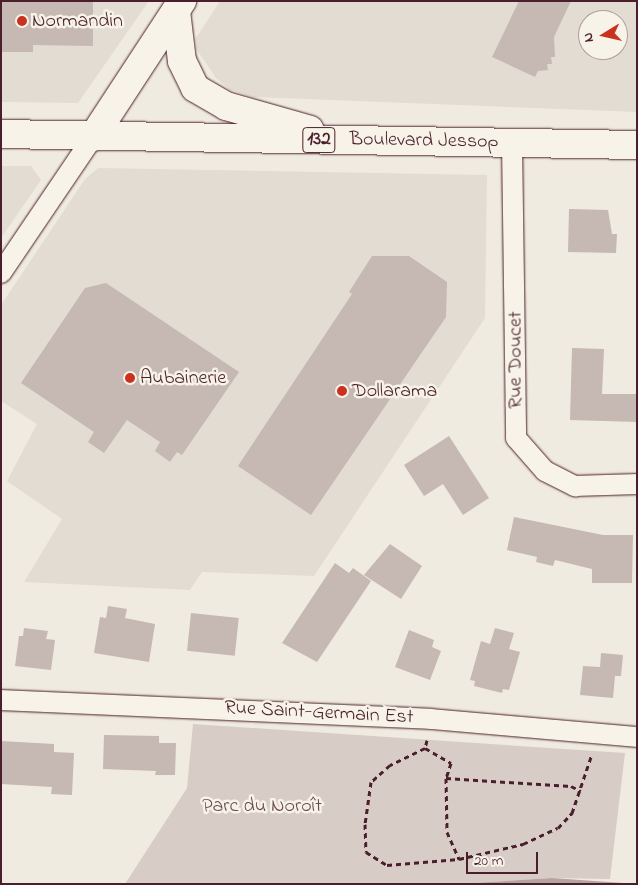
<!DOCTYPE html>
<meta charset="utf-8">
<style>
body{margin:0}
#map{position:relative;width:638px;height:885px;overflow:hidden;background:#f0ebe0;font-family:"Indie Flower",sans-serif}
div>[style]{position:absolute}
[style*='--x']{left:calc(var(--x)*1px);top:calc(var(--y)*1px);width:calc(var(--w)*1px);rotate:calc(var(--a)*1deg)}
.built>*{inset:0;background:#e3dcd2}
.green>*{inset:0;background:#d8cdc6}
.water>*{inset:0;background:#b7a4a2}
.building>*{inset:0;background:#c6b8b3;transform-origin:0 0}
.path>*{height:3px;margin-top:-1.5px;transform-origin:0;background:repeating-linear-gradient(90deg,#4a1f2b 0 5px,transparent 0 9px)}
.roads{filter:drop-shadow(0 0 1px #4a1f2b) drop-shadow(0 0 1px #4a1f2b)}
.street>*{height:20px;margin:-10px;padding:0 10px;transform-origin:10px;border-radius:10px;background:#f7f3e8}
.secondary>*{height:28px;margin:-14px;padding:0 14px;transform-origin:14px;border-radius:14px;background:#f7f3e8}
.primary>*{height:28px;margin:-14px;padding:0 14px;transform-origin:14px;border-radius:14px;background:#f7f3e8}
.dots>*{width:14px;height:14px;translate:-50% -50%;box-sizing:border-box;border:2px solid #f7f3e8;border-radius:50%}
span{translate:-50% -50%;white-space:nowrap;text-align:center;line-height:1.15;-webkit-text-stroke:5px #f7f3e8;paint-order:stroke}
.shield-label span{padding:1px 4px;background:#f7f3e8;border:1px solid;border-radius:4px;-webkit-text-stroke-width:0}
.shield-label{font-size:19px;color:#4a1f2b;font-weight:700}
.poi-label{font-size:20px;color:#4a1f2b}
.left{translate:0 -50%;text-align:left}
.street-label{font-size:20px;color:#4a1f2b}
.park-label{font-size:20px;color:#6e4a52}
.frame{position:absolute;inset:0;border:2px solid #4a1f2b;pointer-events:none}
.north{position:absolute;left:578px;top:10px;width:50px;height:50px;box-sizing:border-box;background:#f7f3e8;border:1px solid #b29e9c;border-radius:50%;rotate:261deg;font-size:14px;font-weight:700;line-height:20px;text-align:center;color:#4a1f2b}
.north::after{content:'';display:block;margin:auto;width:18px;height:22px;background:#c8321e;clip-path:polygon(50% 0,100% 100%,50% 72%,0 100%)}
.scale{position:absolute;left:466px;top:852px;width:72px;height:22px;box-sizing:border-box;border:2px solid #4a1f2b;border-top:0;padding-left:6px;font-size:15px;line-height:18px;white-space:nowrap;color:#4a1f2b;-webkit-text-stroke:4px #f7f3e8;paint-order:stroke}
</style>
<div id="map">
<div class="built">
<i style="clip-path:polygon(1px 1px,149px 1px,78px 103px,1px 102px)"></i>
<i style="clip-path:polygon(evenodd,220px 1px,637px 1px,637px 112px,252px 97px,229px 89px,216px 78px,197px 50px,196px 38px,220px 1px,588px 20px,618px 20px,618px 50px,588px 50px,588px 20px)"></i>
<i style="clip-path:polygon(1px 166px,31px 166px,41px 180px,1px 238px)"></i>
<i style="clip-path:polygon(98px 168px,487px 175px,485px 318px,314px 576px,202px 572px,190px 590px,24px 582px,62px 519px,7px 481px,37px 424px,1px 401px,1px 305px,85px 179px)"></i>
</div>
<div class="green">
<i style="clip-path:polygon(193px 724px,625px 753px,610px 879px,552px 878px,459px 884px,125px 884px,187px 788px)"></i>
</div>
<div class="water">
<i style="clip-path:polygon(552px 878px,637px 884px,459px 884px)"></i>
</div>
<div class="building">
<i style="clip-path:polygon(1px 1px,93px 1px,93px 46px,33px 45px,33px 52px,1px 52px)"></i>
<i style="clip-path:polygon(519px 1px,571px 1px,554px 37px,555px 57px,551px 57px,552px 64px,547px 64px,548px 70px,538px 71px,535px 77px,492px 57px)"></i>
<i style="clip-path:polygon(569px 209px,608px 210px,612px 234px,617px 234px,616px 253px,568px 252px)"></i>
<i style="clip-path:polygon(372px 256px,409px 256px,447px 282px,446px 317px,311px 515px,238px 466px,352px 294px,349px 292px)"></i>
<i style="clip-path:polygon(106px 283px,239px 372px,182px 455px,177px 452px,170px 462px,155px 451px,160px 442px,127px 420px,104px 453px,88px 442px,94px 432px,21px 383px,85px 288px)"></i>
<i style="clip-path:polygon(572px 348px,604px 349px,602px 394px,637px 394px,637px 422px,570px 420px)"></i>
<i style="clip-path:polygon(449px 436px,489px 498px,463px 515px,443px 484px,424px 496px,404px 465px)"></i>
<i style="clip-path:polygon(514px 517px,603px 535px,633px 535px,632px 583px,592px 583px,592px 569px,555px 560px,553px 566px,536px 562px,537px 557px,507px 550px)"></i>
<i style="clip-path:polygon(390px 544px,422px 566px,401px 599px,364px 575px)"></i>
<i style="clip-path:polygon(335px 563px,349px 573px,353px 568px,371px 581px,317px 662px,282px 643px)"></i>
<i style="clip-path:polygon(108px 606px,127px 609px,125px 618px,155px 624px,149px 662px,94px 653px,100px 617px,106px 618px)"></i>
<i style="left:191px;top:613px;width:48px;height:38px;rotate:6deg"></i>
<i style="clip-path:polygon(24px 628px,48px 631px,46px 639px,55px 640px,51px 670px,15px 666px,19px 636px,23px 636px)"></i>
<i style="clip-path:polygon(495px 628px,514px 633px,509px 649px,520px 652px,509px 690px,503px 689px,502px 693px,474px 686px,475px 681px,470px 680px,481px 641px,490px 644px)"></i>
<i style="clip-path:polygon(409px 630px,434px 640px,432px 647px,441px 651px,430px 680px,395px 667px)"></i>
<i style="clip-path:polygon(601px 653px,623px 655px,621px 676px,615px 676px,613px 698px,580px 695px,583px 666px,600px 667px)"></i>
<i style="clip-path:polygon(104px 735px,159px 736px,159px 743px,176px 743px,175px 775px,155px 775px,156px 771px,103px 769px)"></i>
<i style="clip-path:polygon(1px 741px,54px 744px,54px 752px,74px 753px,72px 795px,51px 794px,52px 787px,1px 784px)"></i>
</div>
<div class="path">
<i style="--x:427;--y:740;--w:8;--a:104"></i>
<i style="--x:425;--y:748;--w:39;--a:154"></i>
<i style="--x:390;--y:765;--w:25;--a:138"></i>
<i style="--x:371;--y:782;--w:42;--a:98.1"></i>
<i style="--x:365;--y:824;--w:28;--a:88"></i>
<i style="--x:366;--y:852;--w:25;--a:32"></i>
<i style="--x:387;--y:865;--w:72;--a:-4.8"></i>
<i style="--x:459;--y:859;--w:66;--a:-13.2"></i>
<i style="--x:523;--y:844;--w:38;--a:-25"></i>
<i style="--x:558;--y:828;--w:21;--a:-47"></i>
<i style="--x:572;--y:813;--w:62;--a:-71.3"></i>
<i style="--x:425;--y:748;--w:30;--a:30"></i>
<i style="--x:451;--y:763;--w:16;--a:108"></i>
<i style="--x:446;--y:778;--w:54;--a:88.9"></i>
<i style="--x:447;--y:832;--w:30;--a:66"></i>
<i style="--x:446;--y:778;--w:125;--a:3.7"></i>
<i style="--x:571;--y:786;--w:11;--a:27"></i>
</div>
<div class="roads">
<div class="street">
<i style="--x:512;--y:142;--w:296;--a:89.2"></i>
<i style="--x:516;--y:438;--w:44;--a:48.7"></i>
<i style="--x:545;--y:471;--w:34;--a:27"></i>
<i style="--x:575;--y:486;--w:62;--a:-1.8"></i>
<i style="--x:1;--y:273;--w:164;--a:-55.9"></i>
<i style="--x:1;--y:700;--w:430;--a:2.5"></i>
<i style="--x:431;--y:719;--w:207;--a:5"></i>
</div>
<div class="secondary">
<i style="--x:93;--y:137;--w:163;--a:-56.8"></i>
</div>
<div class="primary">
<i style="--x:176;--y:11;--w:50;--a:83.2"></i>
<i style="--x:182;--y:61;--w:30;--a:64"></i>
<i style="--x:195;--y:88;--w:36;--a:30"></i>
<i style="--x:226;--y:106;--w:87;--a:15.9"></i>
<i style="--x:1;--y:134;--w:636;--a:0.99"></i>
</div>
</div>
<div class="dots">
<i style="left:22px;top:21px;background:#c8321e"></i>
<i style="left:130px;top:378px;background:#c8321e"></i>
<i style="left:342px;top:391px;background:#c8321e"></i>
</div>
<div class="shield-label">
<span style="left:319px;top:140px">132</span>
</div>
<div class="poi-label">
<span class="left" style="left:32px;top:21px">Normandin</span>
<span class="left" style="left:140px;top:378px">Aubainerie</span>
<span class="left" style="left:352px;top:391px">Dollarama</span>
</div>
<div class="street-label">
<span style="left:424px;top:141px;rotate:1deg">Boulevard Jessop</span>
<span style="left:516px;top:360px;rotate:-90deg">Rue Doucet</span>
<span style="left:319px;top:713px;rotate:3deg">Rue Saint-Germain Est</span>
</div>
<div class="park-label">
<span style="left:262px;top:806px">Parc du Noroît</span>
</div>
<div class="frame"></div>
<div class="north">N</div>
<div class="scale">20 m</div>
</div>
